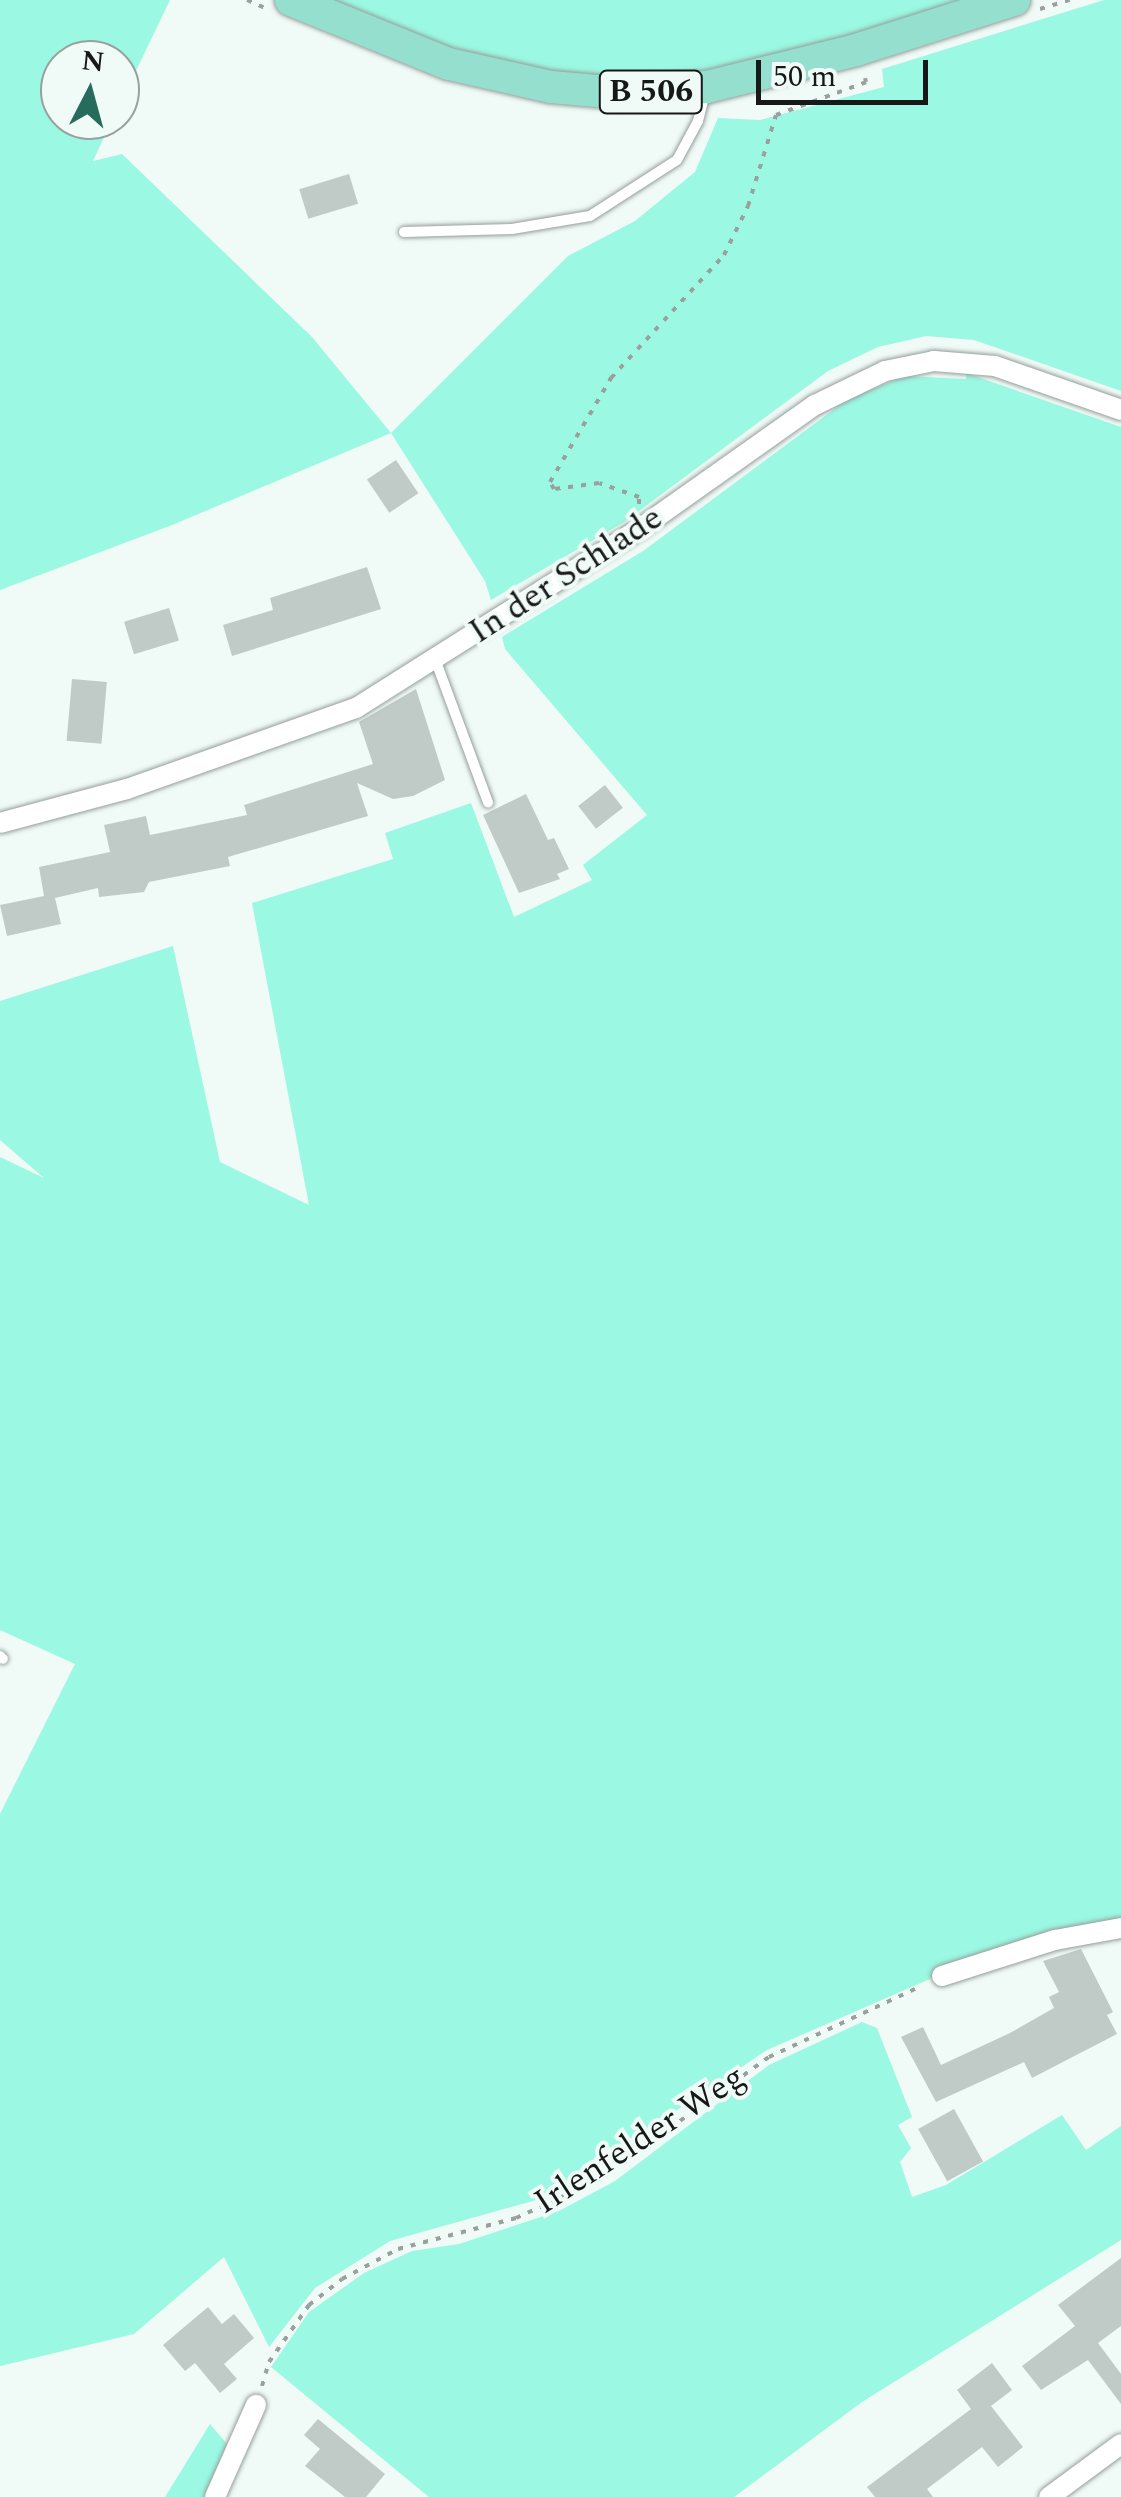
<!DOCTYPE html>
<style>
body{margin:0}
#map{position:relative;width:1121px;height:2497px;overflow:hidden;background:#f0faf7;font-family:Spectral,serif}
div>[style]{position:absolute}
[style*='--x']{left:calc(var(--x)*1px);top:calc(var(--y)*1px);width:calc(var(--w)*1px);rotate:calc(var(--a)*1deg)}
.green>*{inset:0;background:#9bf8e2}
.building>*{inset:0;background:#c0cac7;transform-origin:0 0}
.path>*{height:4px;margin-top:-2px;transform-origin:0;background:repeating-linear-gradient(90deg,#99a09e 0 5px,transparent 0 13px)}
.roads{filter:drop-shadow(0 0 2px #959e9b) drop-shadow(0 0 2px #959e9b)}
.service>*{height:10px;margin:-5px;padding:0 5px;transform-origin:5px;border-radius:5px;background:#fff}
.minor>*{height:20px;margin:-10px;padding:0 10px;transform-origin:10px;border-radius:10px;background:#fff}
.primary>*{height:32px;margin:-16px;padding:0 16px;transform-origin:16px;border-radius:16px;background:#95dfcf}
span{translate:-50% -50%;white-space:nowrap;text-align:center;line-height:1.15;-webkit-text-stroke:8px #f0faf7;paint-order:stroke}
.shield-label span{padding:2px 8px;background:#f0faf7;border:2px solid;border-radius:8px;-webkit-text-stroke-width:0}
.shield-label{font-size:32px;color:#161918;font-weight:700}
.street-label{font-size:35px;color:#161918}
.north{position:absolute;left:40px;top:40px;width:100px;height:100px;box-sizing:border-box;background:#f0faf7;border:2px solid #99a09e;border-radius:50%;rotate:6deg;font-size:28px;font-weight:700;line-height:40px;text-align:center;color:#161918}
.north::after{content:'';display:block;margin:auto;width:35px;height:45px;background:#276b5d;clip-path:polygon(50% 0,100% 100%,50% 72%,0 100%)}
.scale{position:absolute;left:756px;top:60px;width:172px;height:45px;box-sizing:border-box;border:5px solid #161918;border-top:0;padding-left:12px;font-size:30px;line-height:35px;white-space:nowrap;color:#161918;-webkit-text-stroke:8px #f0faf7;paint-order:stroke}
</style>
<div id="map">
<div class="green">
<i style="clip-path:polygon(0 0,170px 0,120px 104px,120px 60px,60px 60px,60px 120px,112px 120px,93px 161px,122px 154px,312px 337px,391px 433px,568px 256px,635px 221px,695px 172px,718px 118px,760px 120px,884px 87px,882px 69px,1104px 0,1121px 0,1121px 391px,974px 340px,926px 336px,878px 347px,828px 371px,624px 522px,491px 600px,485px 581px,391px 433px,172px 525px,0 590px)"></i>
<i style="clip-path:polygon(325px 0,974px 0,855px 38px,712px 73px,594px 79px,474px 58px)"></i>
<i style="clip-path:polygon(966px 373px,1121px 427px,1121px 1923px,985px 1955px,767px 2050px,547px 2197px,390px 2241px,315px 2288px,269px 2347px,224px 2257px,134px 2334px,0 2366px,0 1814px,75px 1664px,0 1630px,0 1157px,44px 1178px,0 1140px,0 1001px,173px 946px,220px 1162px,309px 1205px,252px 903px,393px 859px,385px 833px,471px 803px,514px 917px,592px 880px,583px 865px,647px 815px,505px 649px,502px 637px,643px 551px,848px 399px,905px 376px,966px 379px)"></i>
<i style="clip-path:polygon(862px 2022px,877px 2028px,912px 2117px,898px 2125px,911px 2148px,900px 2162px,912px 2197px,946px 2185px,1062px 2115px,1086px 2150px,1121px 2126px,1121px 2240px,862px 2402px,734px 2497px,429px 2497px,271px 2367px,309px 2312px,364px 2273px,412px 2251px,459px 2244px,559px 2211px,615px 2181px,769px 2065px)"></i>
<i style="clip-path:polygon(210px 2424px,227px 2444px,206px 2497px,165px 2497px)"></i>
</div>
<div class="building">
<i style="left:349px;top:174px;width:31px;height:52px;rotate:73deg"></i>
<i style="left:396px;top:460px;width:40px;height:35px;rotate:56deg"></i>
<i style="clip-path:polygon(367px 567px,381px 609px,232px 656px,223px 625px,273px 610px,270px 598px)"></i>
<i style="left:169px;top:608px;width:34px;height:47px;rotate:73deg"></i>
<i style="left:72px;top:679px;width:35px;height:62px;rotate:5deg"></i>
<i style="clip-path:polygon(416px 689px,445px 780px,413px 796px,393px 799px,357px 783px,368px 816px,228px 857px,230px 866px,149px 882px,144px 892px,99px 897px,98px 888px,55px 898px,61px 924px,7px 936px,0 905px,44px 896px,39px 867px,110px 852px,104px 825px,146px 816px,150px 835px,247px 815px,244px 805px,373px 764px,359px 722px)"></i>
<i style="left:605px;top:785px;width:29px;height:34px;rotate:52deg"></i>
<i style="clip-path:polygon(526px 794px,548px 840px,554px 838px,569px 869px,557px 874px,560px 879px,519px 893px,483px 815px)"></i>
<i style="clip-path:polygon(1081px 1949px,1113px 2012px,1107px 2015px,1117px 2034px,1032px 2078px,1024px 2062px,936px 2102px,901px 2037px,923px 2027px,941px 2065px,1010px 2033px,1054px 2008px,1049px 1997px,1059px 1992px,1043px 1961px)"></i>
<i style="left:954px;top:2109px;width:60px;height:41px;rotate:61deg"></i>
<i style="clip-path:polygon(1121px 2258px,1121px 2326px,1098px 2343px,1121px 2374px,1121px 2404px,1088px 2360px,1041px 2390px,1022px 2366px,1075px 2326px,1058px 2305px)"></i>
<i style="clip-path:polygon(208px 2307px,222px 2324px,234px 2314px,254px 2338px,224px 2364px,237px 2379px,220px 2393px,195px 2363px,185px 2371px,163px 2345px)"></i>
<i style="clip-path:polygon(992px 2363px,1012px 2390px,991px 2406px,1023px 2447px,998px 2467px,982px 2447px,927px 2489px,933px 2497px,875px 2497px,867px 2487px,971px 2409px,957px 2390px)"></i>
<i style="clip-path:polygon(318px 2419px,385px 2474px,366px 2497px,345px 2497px,305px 2466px,320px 2449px,304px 2435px)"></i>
</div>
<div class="path">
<i style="--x:247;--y:0;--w:20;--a:24"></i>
<i style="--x:1040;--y:9;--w:31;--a:-17"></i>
<i style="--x:639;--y:504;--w:7;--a:-90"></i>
<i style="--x:639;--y:497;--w:42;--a:-160.7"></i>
<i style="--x:599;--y:483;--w:45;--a:172.4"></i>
<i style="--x:554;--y:489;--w:8;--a:-120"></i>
<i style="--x:550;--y:482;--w:121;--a:-59.6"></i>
<i style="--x:611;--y:378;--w:167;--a:-47.4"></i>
<i style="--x:724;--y:255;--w:55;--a:-63.9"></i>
<i style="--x:748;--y:206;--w:95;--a:-72.9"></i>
<i style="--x:776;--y:115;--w:96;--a:-20.1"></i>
<i style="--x:866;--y:82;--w:4;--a:-104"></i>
<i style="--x:262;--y:2386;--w:25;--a:-74"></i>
<i style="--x:269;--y:2362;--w:70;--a:-54.9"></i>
<i style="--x:309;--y:2305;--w:42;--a:-38.2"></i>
<i style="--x:342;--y:2279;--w:64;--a:-28.2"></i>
<i style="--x:398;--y:2249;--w:122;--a:-14.7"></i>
<i style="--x:516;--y:2218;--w:51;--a:-24.5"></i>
<i style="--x:562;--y:2197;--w:115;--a:-32.2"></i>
<i style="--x:659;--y:2136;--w:135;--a:-35.7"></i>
<i style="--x:769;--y:2057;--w:168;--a:-25"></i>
</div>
<div class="roads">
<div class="service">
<i style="--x:404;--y:232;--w:108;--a:-1.6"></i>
<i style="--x:512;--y:229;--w:79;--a:-9.5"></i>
<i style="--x:590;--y:216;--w:103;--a:-32.8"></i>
<i style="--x:677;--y:160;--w:44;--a:-61.7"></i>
<i style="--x:698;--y:121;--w:30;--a:-76"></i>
<i style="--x:435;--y:659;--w:153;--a:69.7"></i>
<i style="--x:0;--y:1656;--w:4;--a:45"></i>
</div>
<div class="minor">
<i style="--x:0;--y:823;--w:131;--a:-15"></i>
<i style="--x:127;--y:789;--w:243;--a:-19.5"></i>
<i style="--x:356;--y:708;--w:337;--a:-32.3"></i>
<i style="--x:641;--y:528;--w:213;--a:-35.3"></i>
<i style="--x:815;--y:405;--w:78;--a:-25.9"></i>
<i style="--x:885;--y:371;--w:50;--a:-11.5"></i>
<i style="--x:934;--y:361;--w:61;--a:4.7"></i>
<i style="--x:995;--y:366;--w:133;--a:19.2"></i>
<i style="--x:942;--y:1976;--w:119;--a:-17.7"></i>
<i style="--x:1055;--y:1940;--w:67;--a:-10.3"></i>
<i style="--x:215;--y:2497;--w:101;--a:-66"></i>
<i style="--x:1049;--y:2497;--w:89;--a:-36.4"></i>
</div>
<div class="primary">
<i style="--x:291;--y:0;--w:170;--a:22.1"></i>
<i style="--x:449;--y:64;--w:105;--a:12.7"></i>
<i style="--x:551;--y:87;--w:69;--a:5"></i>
<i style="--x:620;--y:93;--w:87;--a:-3.9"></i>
<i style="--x:707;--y:87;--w:154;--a:-13.9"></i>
<i style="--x:856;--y:50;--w:166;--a:-17.6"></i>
</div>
</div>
<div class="shield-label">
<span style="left:651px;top:92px">B 506</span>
</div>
<div class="street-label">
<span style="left:566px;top:575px;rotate:-33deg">In der Schlade</span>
<span style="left:640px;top:2140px;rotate:-33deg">Irlenfelder Weg</span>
</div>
<div class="north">N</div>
<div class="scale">50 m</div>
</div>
